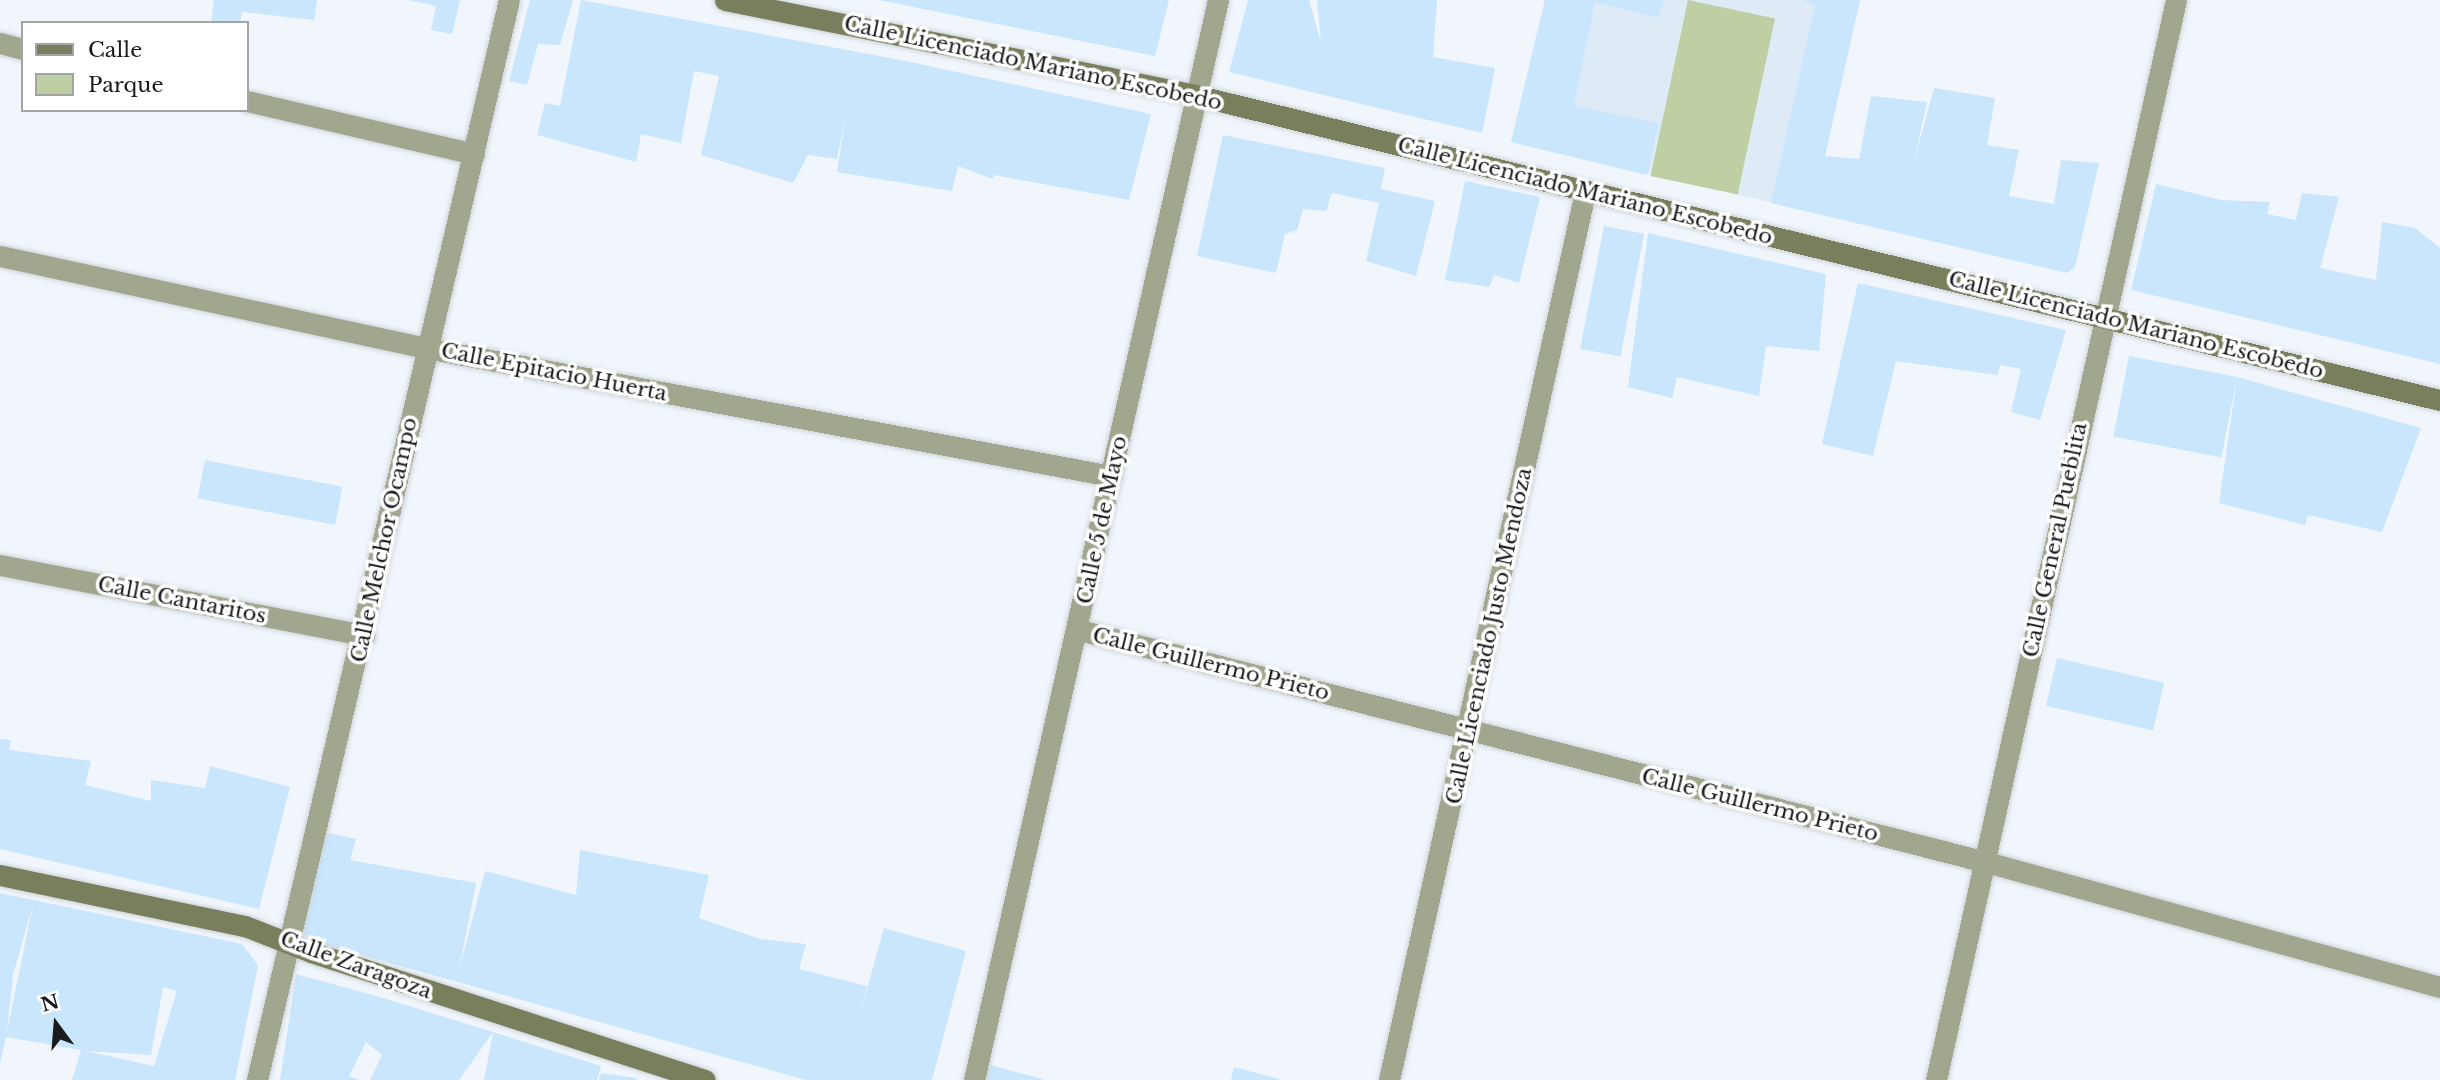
<!DOCTYPE html>
<style>
body{margin:0}
#map{position:relative;width:2440px;height:1080px;overflow:hidden;background:#f0f6fc;font-family:"Libre Baskerville",serif}
div>[style]{position:absolute}
[style*='--x']{left:calc(var(--x)*1px);top:calc(var(--y)*1px);width:calc(var(--w)*1px);rotate:calc(var(--a)*1deg)}
.built>*{inset:0;background:#deebf6}
.green>*{inset:0;background:#bfcfa4;transform-origin:0 0}
.building>*{inset:0;background:#c9e6fd;transform-origin:0 0}
.roads{filter:drop-shadow(0 0 2px #ced3d8) drop-shadow(0 0 2px #ced3d8)}
.street>*{height:21px;margin:-10.5px;padding:0 10.5px;transform-origin:10.5px;border-radius:10.5px;background:#a1a68e}
.secondary>*{height:21px;margin:-10.5px;padding:0 10.5px;transform-origin:10.5px;border-radius:10.5px;background:#797f5d}
span{translate:-50% -50%;white-space:nowrap;text-align:center;line-height:1.15;-webkit-text-stroke:7px #fff;paint-order:stroke}
.street-label{font-size:21px;color:#191b1d}
.legend{position:absolute;left:21px;top:21px;width:228px;height:91px;box-sizing:border-box;background:#fff;border:2px solid #a3a4a5;margin:0;padding:9px 12px;list-style:none;font-size:21px;color:#191b1d}
.legend li{display:flex;align-items:center;gap:14px;height:35px}
.legend b{width:35px;border:2px solid #a3a4a5}
.north{position:absolute;left:21px;top:989px;width:70px;height:70px;-webkit-text-stroke:5px #fff;paint-order:stroke;rotate:344deg;font-size:19px;font-weight:700;line-height:28px;text-align:center;color:#191b1d}
.north::after{content:'';display:block;margin:auto;width:24px;height:32px;background:#191b1d;clip-path:polygon(50% 0,100% 100%,50% 72%,0 100%)}
</style>
<div id="map">
<div class="built">
<i style="clip-path:polygon(1545px 0,1860px 0,1812px 212px,1511px 142px)"></i>
</div>
<div class="green">
<i style="left:1688px;top:0;width:89px;height:180px;rotate:12deg"></i>
</div>
<div class="building">
<i style="clip-path:polygon(214px 0,317px 0,314px 20px,242px 12px,240px 23px,211px 23px)"></i>
<i style="clip-path:polygon(408px 0,460px 0,452px 34px,431px 30px,436px 6px)"></i>
<i style="clip-path:polygon(530px 0,573px 0,560px 45px,538px 44px,527px 85px,509px 81px)"></i>
<i style="clip-path:polygon(581px 0,906px 61px,1151px 114px,1129px 200px,994px 175px,993px 179px,958px 166px,952px 191px,837px 172px,846px 113px,837px 159px,808px 155px,793px 183px,701px 155px,719px 76px,694px 71px,681px 143px,641px 134px,636px 162px,537px 135px,545px 103px,560px 106px)"></i>
<i style="clip-path:polygon(879px 0,1169px 0,1155px 56px)"></i>
<i style="clip-path:polygon(1248px 0,1309px 0,1321px 43px,1317px 0,1437px 0,1433px 57px,1495px 68px,1482px 133px,1229px 72px)"></i>
<i style="clip-path:polygon(1545px 0,1664px 0,1658px 18px,1595px 2px,1574px 106px,1659px 123px,1647px 175px,1511px 142px)"></i>
<i style="clip-path:polygon(1801px 0,1860px 0,1825px 156px,1859px 159px,1871px 96px,1927px 102px,1913px 165px,1934px 88px,1995px 98px,1987px 145px,2019px 150px,2009px 196px,2054px 204px,2061px 160px,2099px 163px,2075px 267px,2067px 273px,1771px 203px,1815px 5px)"></i>
<i style="clip-path:polygon(1223px 135px,1385px 168px,1381px 189px,1435px 201px,1416px 276px,1366px 261px,1379px 203px,1332px 193px,1326px 211px,1303px 209px,1297px 230px,1285px 234px,1276px 273px,1197px 256px)"></i>
<i style="clip-path:polygon(1465px 181px,1540px 197px,1519px 283px,1494px 275px,1489px 287px,1445px 280px)"></i>
<i style="clip-path:polygon(2156px 184px,2221px 200px,2270px 202px,2267px 214px,2296px 220px,2302px 193px,2339px 197px,2320px 268px,2376px 280px,2382px 222px,2415px 228px,2440px 248px,2440px 364px,2131px 290px)"></i>
<i style="left:1604px;top:226px;width:41px;height:125px;rotate:11deg"></i>
<i style="clip-path:polygon(1648px 233px,1826px 274px,1819px 351px,1766px 346px,1759px 396px,1677px 377px,1672px 398px,1628px 387px)"></i>
<i style="clip-path:polygon(1858px 283px,2066px 330px,2040px 420px,2011px 412px,2021px 369px,2000px 365px,1997px 375px,1896px 361px,1873px 456px,1822px 444px)"></i>
<i style="left:2129px;top:356px;width:110px;height:82px;rotate:11deg"></i>
<i style="clip-path:polygon(2237px 377px,2421px 428px,2382px 532px,2308px 515px,2305px 525px,2219px 503px)"></i>
<i style="left:205px;top:460px;width:140px;height:39px;rotate:11deg"></i>
<i style="left:2057px;top:658px;width:110px;height:49px;rotate:13deg"></i>
<i style="clip-path:polygon(0 739px,11px 740px,9px 750px,91px 761px,85px 785px,151px 801px,151px 780px,205px 788px,210px 766px,290px 787px,259px 909px,0 849px)"></i>
<i style="clip-path:polygon(320px 831px,356px 839px,350px 860px,476px 883px,459px 970px,485px 871px,576px 895px,580px 850px,709px 875px,699px 918px,760px 939px,806px 944px,799px 969px,867px 986px,858px 1021px,884px 928px,966px 951px,932px 1080px,806px 1080px,308px 940px,297px 921px)"></i>
<i style="clip-path:polygon(evenodd,0 893px,242px 944px,258px 965px,235px 1080px,72px 1080px,81px 1050px,6px 1037px,0 1064px,0 893px,33px 905px,7px 1032px,13px 975px,33px 905px,0 893px,163px 987px,177px 991px,154px 1066px,85px 1051px,151px 1055px,163px 987px)"></i>
<i style="clip-path:polygon(296px 974px,380px 997px,493px 1032px,459px 1080px,370px 1080px,382px 1055px,366px 1042px,349px 1076px,360px 1080px,280px 1080px)"></i>
<i style="clip-path:polygon(493px 1032px,601px 1066px,597px 1080px,484px 1080px)"></i>
<i style="clip-path:polygon(986px 1064px,1043px 1079px,1043px 1080px,982px 1080px)"></i>
<i style="clip-path:polygon(1234px 1067px,1279px 1079px,1279px 1080px,1231px 1080px)"></i>
<i style="clip-path:polygon(601px 1073px,637px 1078px,637px 1080px,599px 1080px)"></i>
</div>
<div class="roads">
<div class="street">
<i style="--x:0;--y:43;--w:24;--a:15"></i>
<i style="--x:247;--y:101;--w:233;--a:13.1"></i>
<i style="--x:0;--y:256;--w:436;--a:12.2"></i>
<i style="--x:426;--y:348;--w:697;--a:10.58"></i>
<i style="--x:0;--y:565;--w:371;--a:10.9"></i>
<i style="--x:1079;--y:630;--w:936;--a:14.35"></i>
<i style="--x:1986;--y:862;--w:471;--a:15.4"></i>
<i style="--x:257;--y:1080;--w:1109;--a:-76.87"></i>
<i style="--x:974;--y:1080;--w:1107;--a:-77.27"></i>
<i style="--x:1389;--y:1080;--w:909;--a:-77.55"></i>
<i style="--x:1936;--y:1080;--w:1106;--a:-77.47"></i>
</div>
<div class="secondary">
<i style="--x:725;--y:0;--w:480;--a:11.4"></i>
<i style="--x:1195;--y:95;--w:1282;--a:13.77"></i>
<i style="--x:0;--y:875;--w:250;--a:11.8"></i>
<i style="--x:245;--y:926;--w:71;--a:21.5"></i>
<i style="--x:311;--y:952;--w:414;--a:18"></i>
</div>
</div>
<div class="street-label">
<span style="left:1033px;top:63px;rotate:12deg">Calle Licenciado Mariano Escobedo</span>
<span style="left:1585px;top:191px;rotate:14deg">Calle Licenciado Mariano Escobedo</span>
<span style="left:2136px;top:325px;rotate:14deg">Calle Licenciado Mariano Escobedo</span>
<span style="left:554px;top:372px;rotate:11deg">Calle Epitacio Huerta</span>
<span style="left:1102px;top:520px;rotate:-78deg">Calle 5 de Mayo</span>
<span style="left:384px;top:540px;rotate:-78deg">Calle Melchor Ocampo</span>
<span style="left:2055px;top:540px;rotate:-78deg">Calle General Pueblita</span>
<span style="left:182px;top:600px;rotate:11deg">Calle Cantaritos</span>
<span style="left:1489px;top:636px;rotate:-78deg">Calle Licenciado Justo Mendoza</span>
<span style="left:1211px;top:664px;rotate:14deg">Calle Guillermo Prieto</span>
<span style="left:1760px;top:805px;rotate:14deg">Calle Guillermo Prieto</span>
<span style="left:356px;top:965px;rotate:20deg">Calle Zaragoza</span>
</div>
<ul class="legend">
<li><b style="height:9px;background:#797f5d"></b>Calle</li>
<li><b style="height:19px;background:#bfcfa4"></b>Parque</li>
</ul>
<div class="north">N</div>
</div>
